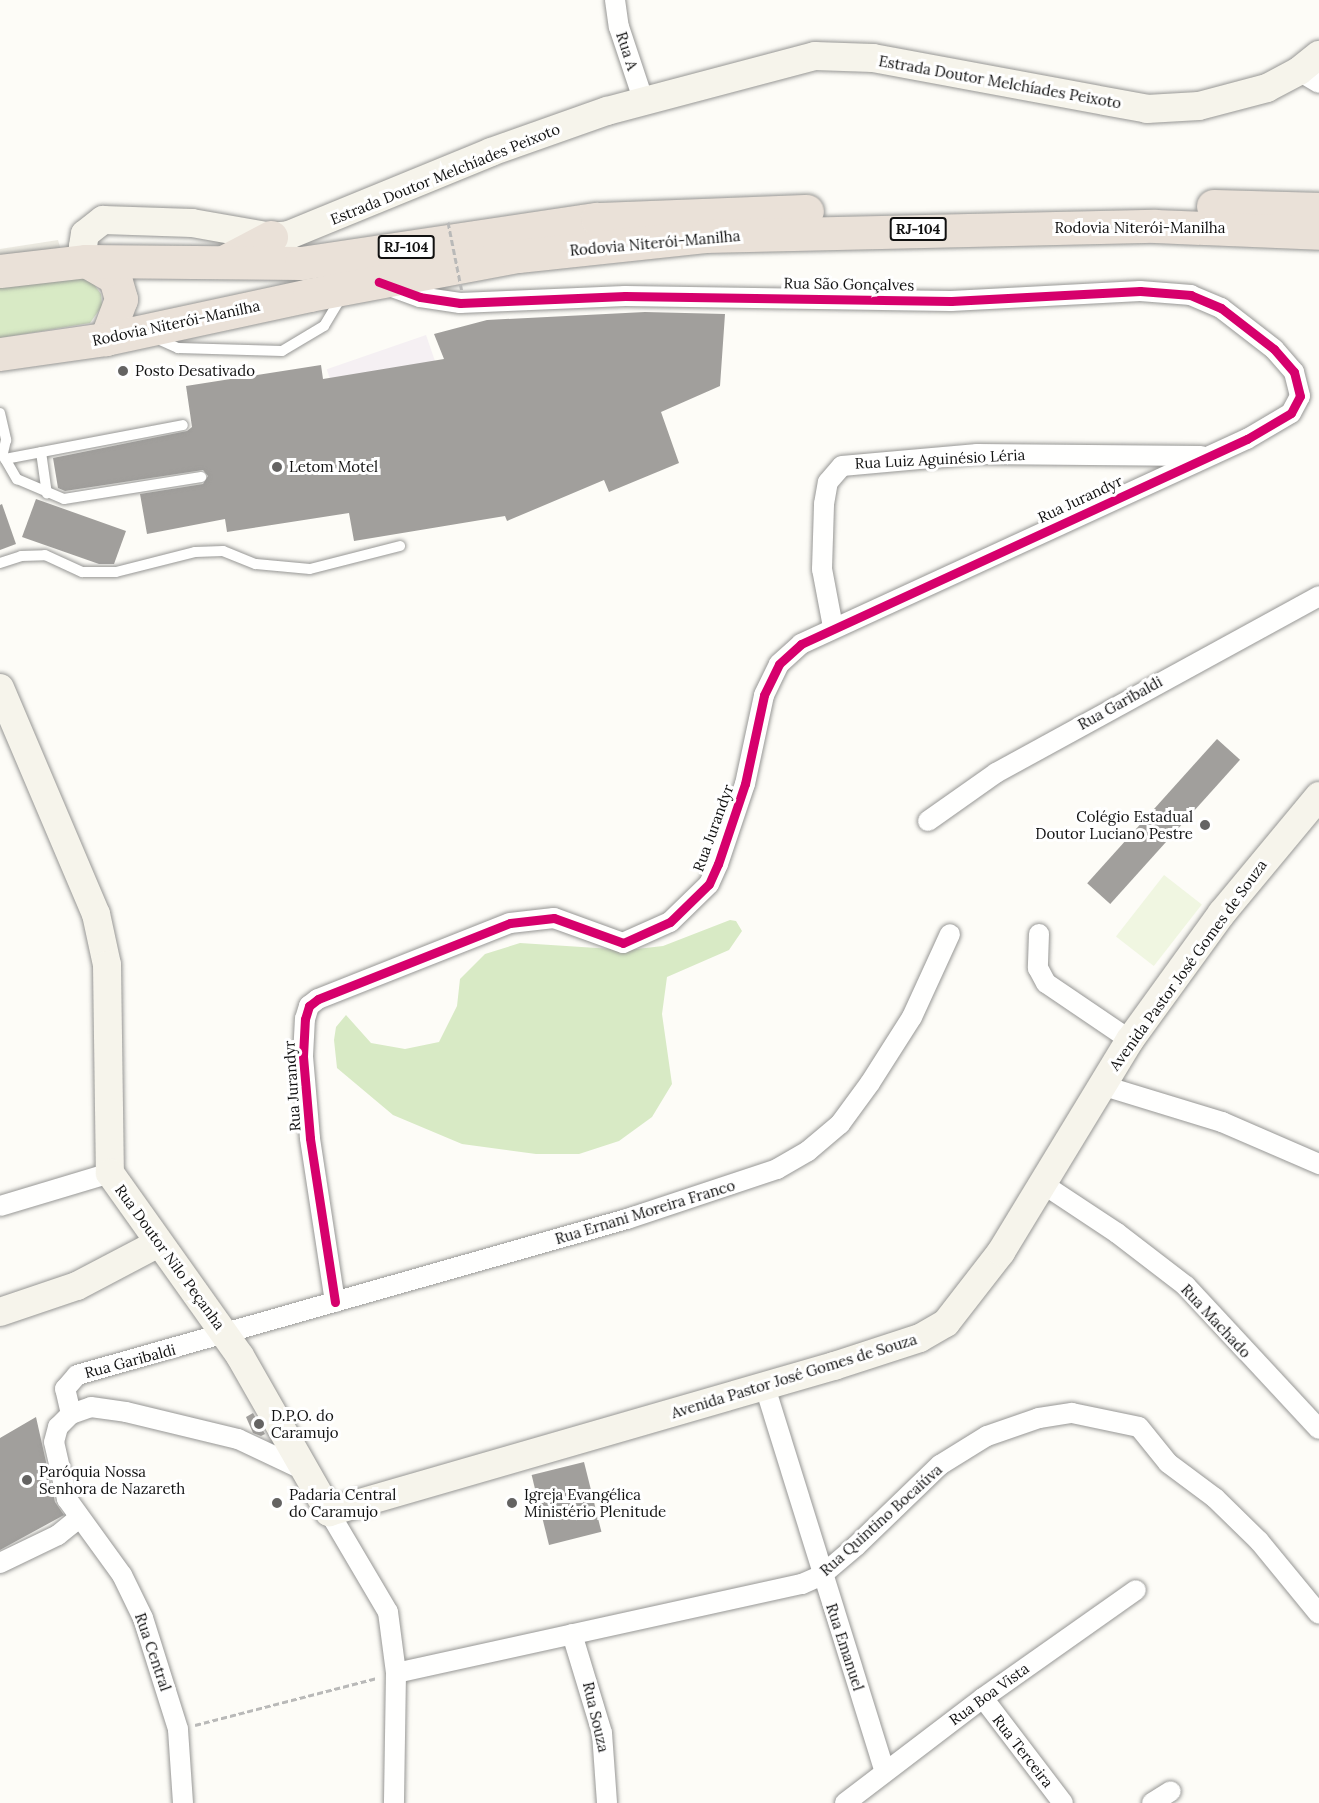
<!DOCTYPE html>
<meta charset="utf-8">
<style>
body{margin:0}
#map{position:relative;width:1319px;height:1803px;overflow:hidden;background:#fdfcf7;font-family:Lora,serif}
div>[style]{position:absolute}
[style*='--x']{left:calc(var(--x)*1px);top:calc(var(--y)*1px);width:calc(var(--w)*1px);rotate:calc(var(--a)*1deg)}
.industrial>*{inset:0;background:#f5f0f3;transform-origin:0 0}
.forest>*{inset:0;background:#d8eac5}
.pitch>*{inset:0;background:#f0f6e1;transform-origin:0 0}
.plaza>*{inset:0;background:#edebe2}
.building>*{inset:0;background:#a19f9c;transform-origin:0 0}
.path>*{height:3px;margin-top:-1.5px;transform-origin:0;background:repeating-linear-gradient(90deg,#b9b9b8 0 6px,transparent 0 9px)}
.roads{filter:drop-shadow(0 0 2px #979795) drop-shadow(0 0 2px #979795)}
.lane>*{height:10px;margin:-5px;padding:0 5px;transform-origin:5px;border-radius:5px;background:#fffffe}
.street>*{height:20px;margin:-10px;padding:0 10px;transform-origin:10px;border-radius:10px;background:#fffffe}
.secondary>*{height:28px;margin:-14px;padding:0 14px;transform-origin:14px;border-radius:14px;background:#f6f4eb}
.highway>*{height:33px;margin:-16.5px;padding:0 16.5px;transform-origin:16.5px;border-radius:16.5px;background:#eae1d8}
.path-bridge>*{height:3px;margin-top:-1.5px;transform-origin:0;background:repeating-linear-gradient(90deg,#b9b9b8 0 6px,transparent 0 9px)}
.cycleway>*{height:9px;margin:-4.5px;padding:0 4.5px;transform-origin:4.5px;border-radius:4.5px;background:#d6006c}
.dots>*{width:16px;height:16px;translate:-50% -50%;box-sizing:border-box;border:3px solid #fff;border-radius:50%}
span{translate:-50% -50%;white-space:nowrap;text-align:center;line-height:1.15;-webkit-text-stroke:6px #fff;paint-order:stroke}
.shield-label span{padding:2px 4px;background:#fff;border:2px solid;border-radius:4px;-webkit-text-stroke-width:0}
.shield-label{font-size:14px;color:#111;font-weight:700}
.street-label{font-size:15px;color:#111}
.poi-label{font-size:15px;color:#111}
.left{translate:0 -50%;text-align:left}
.right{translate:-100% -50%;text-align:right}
</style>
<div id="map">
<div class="industrial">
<i style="left:426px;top:335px;width:28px;height:105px;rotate:71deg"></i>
</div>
<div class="forest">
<i style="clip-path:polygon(73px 275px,93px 283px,101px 294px,102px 306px,90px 323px,0 338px,0 285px)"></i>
<i style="clip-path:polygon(730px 920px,736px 921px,742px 931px,729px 950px,667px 977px,662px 1014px,672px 1084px,652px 1117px,619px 1141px,579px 1154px,536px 1154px,462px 1144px,393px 1115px,337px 1068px,334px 1040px,336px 1027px,346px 1015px,371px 1043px,405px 1049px,439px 1042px,457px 1006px,460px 979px,485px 954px,520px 943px,628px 950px,663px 946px)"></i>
</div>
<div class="pitch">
<i style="left:1164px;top:875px;width:48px;height:78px;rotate:38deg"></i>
</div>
<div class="plaza">
<i style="clip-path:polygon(58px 240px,62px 254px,0 260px,0 249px)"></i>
</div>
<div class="building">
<i style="clip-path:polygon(645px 312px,725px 314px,720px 386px,661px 412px,679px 463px,609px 492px,604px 480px,507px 521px,505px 516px,354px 541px,349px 513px,227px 532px,225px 519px,147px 534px,140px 494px,203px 484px,208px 476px,203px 470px,65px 491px,58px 488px,53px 458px,187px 431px,192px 427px,186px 386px,321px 365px,323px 379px,444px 359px,434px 334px,487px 320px)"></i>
<i style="clip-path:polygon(36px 499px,126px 531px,114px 564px,99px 564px,22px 537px)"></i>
<i style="clip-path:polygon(2px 504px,16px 544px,0 550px,0 505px)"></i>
<i style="left:1217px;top:739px;width:31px;height:194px;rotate:42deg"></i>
<i style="clip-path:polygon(253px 1413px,265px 1434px,261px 1436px,253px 1433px,246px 1417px)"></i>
<i style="clip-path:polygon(36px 1417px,55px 1502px,64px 1515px,0 1550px,0 1438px)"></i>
<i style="left:584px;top:1462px;width:72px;height:54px;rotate:76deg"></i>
</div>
<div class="path">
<i style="--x:195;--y:1725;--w:188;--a:-14.5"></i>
</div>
<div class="roads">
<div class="lane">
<i style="--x:151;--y:336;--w:30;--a:24"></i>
<i style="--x:178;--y:348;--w:104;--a:1.7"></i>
<i style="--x:282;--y:351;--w:49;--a:-30.8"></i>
<i style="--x:324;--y:326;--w:37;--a:-59"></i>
<i style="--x:0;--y:413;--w:28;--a:77"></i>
<i style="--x:6;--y:440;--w:13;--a:103"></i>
<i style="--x:0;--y:450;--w:34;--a:60"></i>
<i style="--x:17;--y:479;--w:51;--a:23.1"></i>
<i style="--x:64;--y:499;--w:139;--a:-9.1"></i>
<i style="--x:41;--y:452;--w:42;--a:81.9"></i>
<i style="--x:5;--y:459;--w:181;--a:-10.8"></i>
<i style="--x:0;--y:563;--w:22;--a:-18"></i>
<i style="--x:21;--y:556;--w:24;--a:-2"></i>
<i style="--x:45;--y:555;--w:41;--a:24.7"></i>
<i style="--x:82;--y:572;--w:34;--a:0"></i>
<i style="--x:116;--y:572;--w:81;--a:-14.2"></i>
<i style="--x:195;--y:552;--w:28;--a:-2"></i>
<i style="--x:223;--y:551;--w:35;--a:22"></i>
<i style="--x:256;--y:564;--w:54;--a:5.3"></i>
<i style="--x:310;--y:569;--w:93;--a:-14.3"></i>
</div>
<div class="street">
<i style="--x:615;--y:0;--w:27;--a:82"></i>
<i style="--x:619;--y:27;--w:79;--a:71.6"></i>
<i style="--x:1299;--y:71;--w:23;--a:31"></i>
<i style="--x:833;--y:627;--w:59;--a:-100.7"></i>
<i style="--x:822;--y:569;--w:65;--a:-88.2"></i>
<i style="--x:824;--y:504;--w:22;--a:-80"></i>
<i style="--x:828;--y:482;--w:21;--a:-49"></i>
<i style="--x:842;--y:466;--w:136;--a:-5.1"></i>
<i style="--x:977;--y:454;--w:224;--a:0.5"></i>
<i style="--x:928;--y:821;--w:83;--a:-35.2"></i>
<i style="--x:996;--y:773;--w:368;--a:-28.7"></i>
<i style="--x:1039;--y:934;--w:34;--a:92"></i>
<i style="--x:1038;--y:968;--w:17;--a:62"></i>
<i style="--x:1046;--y:983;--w:102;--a:34.2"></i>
<i style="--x:1101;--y:1085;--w:127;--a:17"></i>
<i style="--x:1222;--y:1122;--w:106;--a:23.4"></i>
<i style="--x:1043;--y:1184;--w:89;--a:33.5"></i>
<i style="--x:1117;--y:1233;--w:87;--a:37.5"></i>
<i style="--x:1186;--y:1286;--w:195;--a:47.1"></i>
<i style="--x:0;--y:1206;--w:115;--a:-16.7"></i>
<i style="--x:335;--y:1302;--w:166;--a:-98.7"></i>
<i style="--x:310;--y:1138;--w:82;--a:-94.9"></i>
<i style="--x:303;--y:1056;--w:37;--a:-87"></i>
<i style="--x:305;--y:1019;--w:14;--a:-73"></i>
<i style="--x:309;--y:1006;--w:11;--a:-38"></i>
<i style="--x:318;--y:999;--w:206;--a:-21.6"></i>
<i style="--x:510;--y:923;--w:44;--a:-6.5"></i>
<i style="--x:554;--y:918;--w:73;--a:19.9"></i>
<i style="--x:623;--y:943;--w:51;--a:-24.1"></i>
<i style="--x:670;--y:922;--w:54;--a:-44.3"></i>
<i style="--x:709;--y:884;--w:22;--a:-66"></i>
<i style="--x:718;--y:864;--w:84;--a:-71.4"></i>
<i style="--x:745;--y:784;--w:91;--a:-77.9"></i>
<i style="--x:764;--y:695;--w:34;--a:-64"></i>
<i style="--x:779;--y:664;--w:30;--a:-42"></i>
<i style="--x:801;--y:644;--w:491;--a:-24.7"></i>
<i style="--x:1247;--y:439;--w:51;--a:-30.6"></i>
<i style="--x:1291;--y:413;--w:19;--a:-62"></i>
<i style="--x:1300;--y:396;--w:25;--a:-104"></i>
<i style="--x:1294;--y:372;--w:30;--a:-131"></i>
<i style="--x:1274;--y:349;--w:67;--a:-142.3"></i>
<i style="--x:1221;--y:308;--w:33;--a:-157"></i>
<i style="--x:1191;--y:295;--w:51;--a:-175.5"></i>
<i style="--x:1140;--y:291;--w:189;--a:177"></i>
<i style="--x:951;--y:301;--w:326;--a:-179.1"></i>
<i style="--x:625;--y:296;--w:165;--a:177.6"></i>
<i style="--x:460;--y:303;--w:40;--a:-171.5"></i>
<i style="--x:420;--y:297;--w:38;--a:-160"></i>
<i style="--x:765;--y:1387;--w:401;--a:72.7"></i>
<i style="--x:71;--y:1414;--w:26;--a:-103"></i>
<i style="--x:65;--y:1389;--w:18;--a:-49"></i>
<i style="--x:77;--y:1375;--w:572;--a:-15.84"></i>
<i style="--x:627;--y:1219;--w:158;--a:-18.4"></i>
<i style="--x:777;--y:1169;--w:36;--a:-30"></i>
<i style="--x:808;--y:1151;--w:42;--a:-40.2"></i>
<i style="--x:840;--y:1124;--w:51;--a:-53.8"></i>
<i style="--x:870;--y:1083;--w:78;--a:-57.5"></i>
<i style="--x:912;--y:1017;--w:91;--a:-65.4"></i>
<i style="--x:329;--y:1512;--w:116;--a:59.5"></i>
<i style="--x:388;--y:1612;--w:62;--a:82.5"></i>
<i style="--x:396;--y:1673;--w:130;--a:90.9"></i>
<i style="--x:0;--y:1563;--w:64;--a:-25.8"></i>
<i style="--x:58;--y:1535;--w:26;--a:-39"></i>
<i style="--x:572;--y:1634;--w:103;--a:73.1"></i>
<i style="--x:602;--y:1733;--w:70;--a:85.9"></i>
<i style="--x:396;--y:1673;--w:416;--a:-12.4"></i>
<i style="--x:802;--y:1584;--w:22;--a:-24"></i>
<i style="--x:822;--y:1575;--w:45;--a:-40.5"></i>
<i style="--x:856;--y:1546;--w:117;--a:-44"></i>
<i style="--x:940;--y:1465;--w:55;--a:-31.7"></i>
<i style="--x:987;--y:1436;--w:55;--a:-19.1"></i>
<i style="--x:1039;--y:1418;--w:33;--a:-9"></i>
<i style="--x:1072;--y:1413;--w:68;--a:11.8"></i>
<i style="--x:1139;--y:1427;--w:46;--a:51.1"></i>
<i style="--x:1168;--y:1463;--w:59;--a:36.7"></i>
<i style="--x:1215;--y:1498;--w:62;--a:44.3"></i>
<i style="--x:1259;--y:1541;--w:94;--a:50.6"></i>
<i style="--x:983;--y:1698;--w:132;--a:52.7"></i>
<i style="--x:183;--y:1803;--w:74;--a:-93.9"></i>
<i style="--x:178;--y:1729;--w:116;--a:-107.5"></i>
<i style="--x:143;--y:1618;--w:48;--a:-116"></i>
<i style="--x:122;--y:1575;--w:94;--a:-125.9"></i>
<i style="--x:67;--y:1499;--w:58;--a:-102.8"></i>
<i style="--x:54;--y:1442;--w:16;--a:-75"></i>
<i style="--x:58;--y:1427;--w:18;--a:-45"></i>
<i style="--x:71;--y:1414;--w:21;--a:-19"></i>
<i style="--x:91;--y:1407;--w:35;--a:8"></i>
<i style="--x:126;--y:1412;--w:115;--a:13.6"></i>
<i style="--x:238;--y:1439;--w:73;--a:25.2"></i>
<i style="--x:845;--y:1803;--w:173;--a:-37.3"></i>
<i style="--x:983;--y:1698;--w:187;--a:-35.2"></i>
<i style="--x:1152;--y:1803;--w:22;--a:-32"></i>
</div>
<div class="secondary">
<i style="--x:86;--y:261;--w:15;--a:-101"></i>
<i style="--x:83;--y:246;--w:12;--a:-81"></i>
<i style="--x:85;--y:234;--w:23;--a:-38"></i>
<i style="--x:103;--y:220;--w:89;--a:1.9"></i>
<i style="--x:192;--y:223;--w:80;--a:10"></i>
<i style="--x:271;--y:237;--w:18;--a:-6"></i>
<i style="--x:289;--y:235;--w:218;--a:-22.3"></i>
<i style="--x:491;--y:152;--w:123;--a:-19.5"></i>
<i style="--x:607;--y:111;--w:215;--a:-14.8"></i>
<i style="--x:815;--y:56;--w:58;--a:2"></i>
<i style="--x:873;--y:58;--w:279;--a:10.5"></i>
<i style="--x:1147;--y:109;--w:52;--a:-3.3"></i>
<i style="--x:1199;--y:106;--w:70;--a:-14.8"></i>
<i style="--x:1267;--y:88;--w:36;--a:-28"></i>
<i style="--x:1299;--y:71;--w:26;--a:-39"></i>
<i style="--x:0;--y:688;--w:246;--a:67"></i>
<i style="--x:96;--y:914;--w:52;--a:77.8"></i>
<i style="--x:107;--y:965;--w:208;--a:89.2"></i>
<i style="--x:110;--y:1173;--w:224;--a:54.6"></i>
<i style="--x:240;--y:1356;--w:180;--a:60.3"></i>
<i style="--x:329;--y:1512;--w:526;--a:-16.13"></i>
<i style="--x:834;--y:1366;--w:90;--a:-18"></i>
<i style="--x:920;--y:1338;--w:30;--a:-30"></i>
<i style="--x:946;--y:1323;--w:90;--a:-52.2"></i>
<i style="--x:1001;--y:1252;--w:248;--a:-58.7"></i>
<i style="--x:1130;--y:1040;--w:157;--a:-54.1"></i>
<i style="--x:1222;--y:913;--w:152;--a:-50.3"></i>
<i style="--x:0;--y:1312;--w:81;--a:-18.7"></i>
<i style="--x:77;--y:1286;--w:90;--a:-27.7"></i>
</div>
<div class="highway">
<i style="--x:1213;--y:206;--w:106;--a:1.6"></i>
<i style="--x:86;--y:261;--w:34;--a:30"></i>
<i style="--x:115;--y:278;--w:22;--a:74"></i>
<i style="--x:121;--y:299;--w:43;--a:110.6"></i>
<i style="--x:225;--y:261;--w:52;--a:-27.6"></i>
<i style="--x:0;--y:271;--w:87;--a:-6.6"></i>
<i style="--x:86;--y:261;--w:215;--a:0.5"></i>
<i style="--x:301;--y:263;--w:299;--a:-8.5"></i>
<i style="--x:597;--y:219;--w:210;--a:-2.2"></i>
<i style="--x:0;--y:354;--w:107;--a:-8.1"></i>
<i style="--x:106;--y:339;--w:208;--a:-12.2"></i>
<i style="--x:309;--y:295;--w:213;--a:-10.6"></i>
<i style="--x:518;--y:256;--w:188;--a:-6.1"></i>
<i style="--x:705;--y:236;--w:450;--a:-1.3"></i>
<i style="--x:1155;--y:226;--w:164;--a:2.4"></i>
</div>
</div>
<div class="path-bridge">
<i style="--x:448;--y:222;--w:71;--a:78.7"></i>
</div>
<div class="cycleway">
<i style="--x:335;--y:1302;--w:166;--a:-98.7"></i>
<i style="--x:310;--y:1138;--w:82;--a:-94.9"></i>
<i style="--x:303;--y:1056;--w:37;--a:-87"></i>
<i style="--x:305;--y:1019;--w:14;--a:-73"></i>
<i style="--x:309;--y:1006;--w:11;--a:-38"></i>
<i style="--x:318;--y:999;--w:206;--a:-21.6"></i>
<i style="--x:510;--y:923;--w:44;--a:-6.5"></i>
<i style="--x:554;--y:918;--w:73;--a:19.9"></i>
<i style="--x:623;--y:943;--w:51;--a:-24.1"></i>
<i style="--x:670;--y:922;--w:54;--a:-44.3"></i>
<i style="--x:709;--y:884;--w:22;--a:-66"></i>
<i style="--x:718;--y:864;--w:84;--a:-71.4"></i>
<i style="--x:745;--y:784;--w:91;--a:-77.9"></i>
<i style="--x:764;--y:695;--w:34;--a:-64"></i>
<i style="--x:779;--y:664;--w:30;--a:-42"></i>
<i style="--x:801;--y:644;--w:491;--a:-24.7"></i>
<i style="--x:1247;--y:439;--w:51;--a:-30.6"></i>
<i style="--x:1291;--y:413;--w:19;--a:-62"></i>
<i style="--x:1300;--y:396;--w:25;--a:-104"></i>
<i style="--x:1294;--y:372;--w:30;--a:-131"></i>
<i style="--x:1274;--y:349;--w:67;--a:-142.3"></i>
<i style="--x:1221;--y:308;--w:33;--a:-157"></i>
<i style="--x:1191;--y:295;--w:51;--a:-175.5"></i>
<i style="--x:1140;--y:291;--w:189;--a:177"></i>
<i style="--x:951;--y:301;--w:326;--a:-179.1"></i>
<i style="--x:625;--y:296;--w:165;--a:177.6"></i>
<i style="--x:460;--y:303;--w:40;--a:-171.5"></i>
<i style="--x:420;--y:297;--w:44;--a:-159.9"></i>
</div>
<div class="dots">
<i style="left:123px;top:371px;background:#646362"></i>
<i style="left:277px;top:467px;background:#646362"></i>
<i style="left:1205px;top:825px;background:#646362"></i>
<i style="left:259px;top:1424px;background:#646362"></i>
<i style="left:27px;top:1480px;background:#646362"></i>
<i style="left:277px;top:1503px;background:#646362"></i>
<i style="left:512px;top:1503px;background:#646362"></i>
</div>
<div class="shield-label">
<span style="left:918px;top:229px">RJ-104</span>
<span style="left:406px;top:247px">RJ-104</span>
</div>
<div class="street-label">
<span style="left:627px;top:51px;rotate:72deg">Rua A</span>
<span style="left:1000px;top:82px;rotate:10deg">Estrada Doutor Melchíades Peixoto</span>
<span style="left:445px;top:174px;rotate:-22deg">Estrada Doutor Melchíades Peixoto</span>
<span style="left:1140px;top:228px">Rodovia Niterói-Manilha</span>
<span style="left:655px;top:243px;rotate:-5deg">Rodovia Niterói-Manilha</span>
<span style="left:849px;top:284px;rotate:1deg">Rua São Gonçalves</span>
<span style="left:176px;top:323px;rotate:-12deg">Rodovia Niterói-Manilha</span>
<span style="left:940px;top:459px;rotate:-3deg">Rua Luiz Aguinésio Léria</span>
<span style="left:1080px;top:499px;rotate:-25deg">Rua Jurandyr</span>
<span style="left:1120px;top:703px;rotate:-29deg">Rua Garibaldi</span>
<span style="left:713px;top:828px;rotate:-70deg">Rua Jurandyr</span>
<span style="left:1188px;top:965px;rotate:-54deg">Avenida Pastor José Gomes de Souza</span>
<span style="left:292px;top:1086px;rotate:-94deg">Rua Jurandyr</span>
<span style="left:645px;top:1212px;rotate:-17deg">Rua Ernani Moreira Franco</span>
<span style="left:170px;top:1257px;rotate:54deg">Rua Doutor Nilo Peçanha</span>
<span style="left:1216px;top:1321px;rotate:47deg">Rua Machado</span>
<span style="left:130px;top:1361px;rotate:-15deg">Rua Garibaldi</span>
<span style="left:794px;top:1376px;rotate:-17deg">Avenida Pastor José Gomes de Souza</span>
<span style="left:881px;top:1520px;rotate:-42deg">Rua Quintino Bocaiúva</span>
<span style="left:845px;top:1647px;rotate:72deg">Rua Emanuel</span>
<span style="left:153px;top:1652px;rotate:71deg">Rua Central</span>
<span style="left:989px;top:1694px;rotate:-36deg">Rua Boa Vista</span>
<span style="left:596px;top:1717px;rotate:77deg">Rua Souza</span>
<span style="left:1023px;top:1751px;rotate:52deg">Rua Terceira</span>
</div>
<div class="poi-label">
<span class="left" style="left:135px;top:371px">Posto Desativado</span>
<span class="left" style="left:289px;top:467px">Letom Motel</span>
<span class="right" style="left:1193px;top:825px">Colégio Estadual<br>Doutor Luciano Pestre</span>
<span class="left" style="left:271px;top:1424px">D.P.O. do<br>Caramujo</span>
<span class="left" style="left:39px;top:1480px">Paróquia Nossa<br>Senhora de Nazareth</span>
<span class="left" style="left:289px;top:1503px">Padaria Central<br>do Caramujo</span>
<span class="left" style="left:524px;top:1503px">Igreja Evangélica<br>Ministério Plenitude</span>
</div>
</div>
